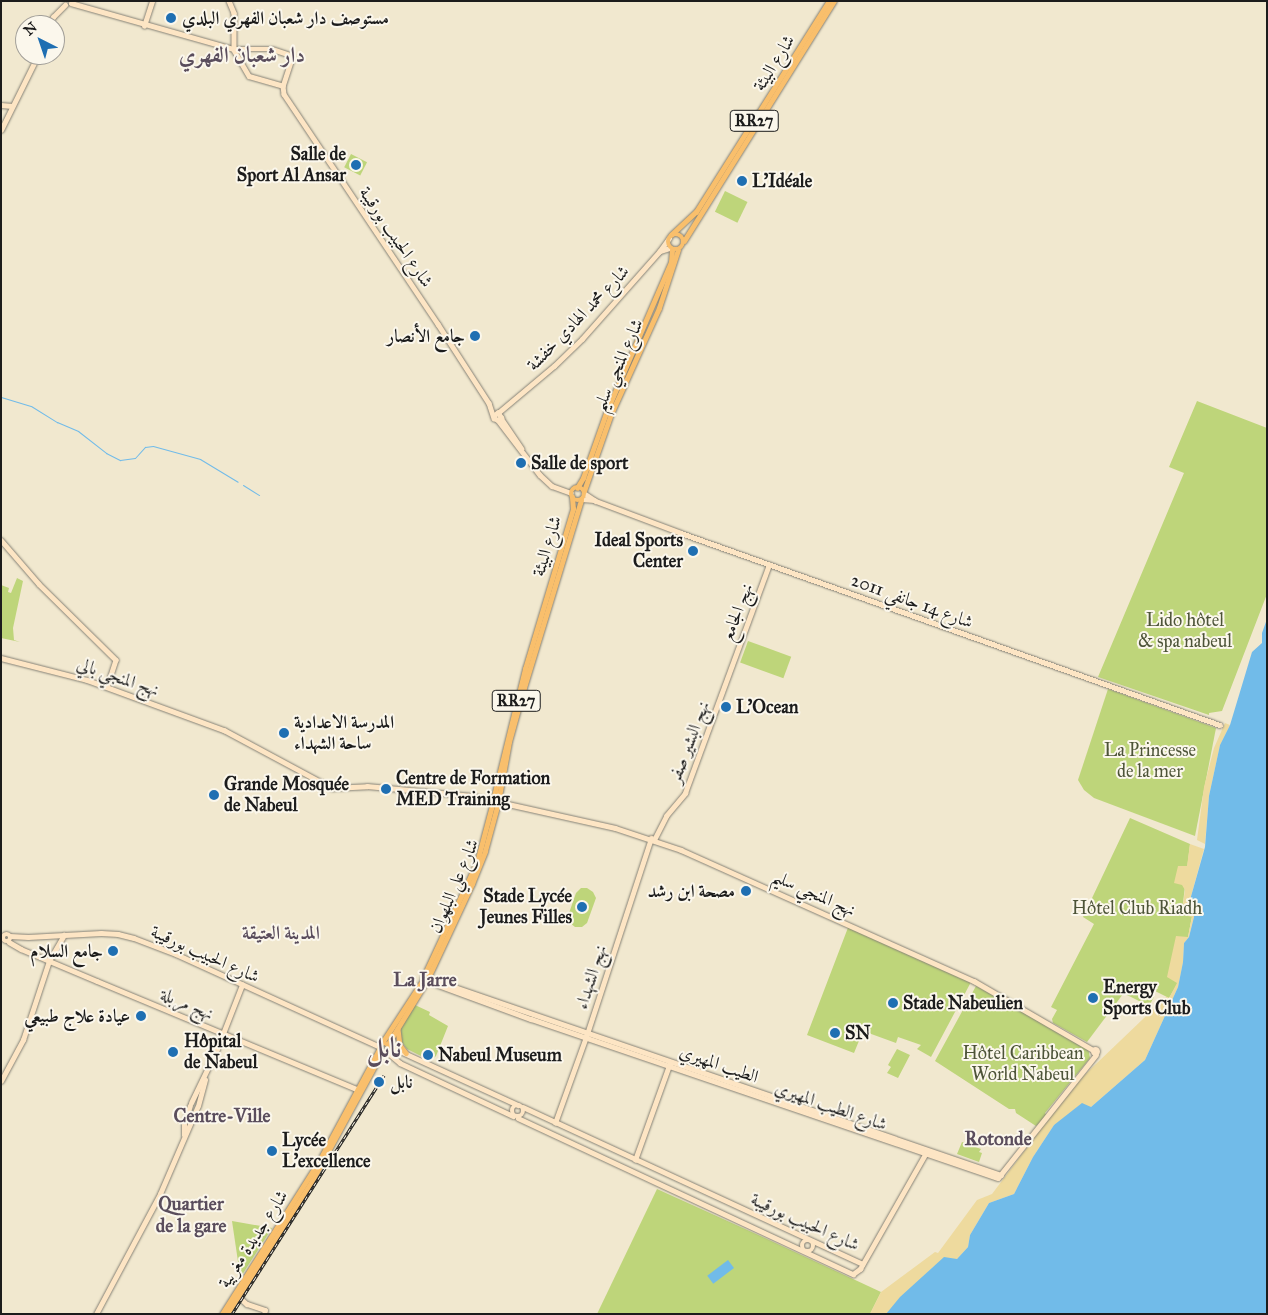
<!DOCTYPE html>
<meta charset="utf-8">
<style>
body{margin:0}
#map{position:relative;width:1268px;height:1315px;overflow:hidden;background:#f1e8cf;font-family:"IM FELL Great Primer",Amiri,serif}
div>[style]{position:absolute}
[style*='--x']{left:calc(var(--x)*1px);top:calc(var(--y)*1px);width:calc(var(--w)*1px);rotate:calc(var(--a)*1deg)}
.green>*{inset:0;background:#bed57a;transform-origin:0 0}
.sand>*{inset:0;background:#eeda9e}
.water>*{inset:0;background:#71bbe9;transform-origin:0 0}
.stream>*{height:1px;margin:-0.5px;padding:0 0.5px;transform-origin:0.5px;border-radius:0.5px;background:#71bbe9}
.roads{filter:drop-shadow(0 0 1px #868276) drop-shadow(0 0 1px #868276)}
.secondary>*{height:4.5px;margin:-2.25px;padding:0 2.25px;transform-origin:2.25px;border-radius:2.25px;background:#fde5c4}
.secondary>.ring{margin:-2.25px;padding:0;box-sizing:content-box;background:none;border:4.5px solid #fde5c4;border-radius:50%}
.primary>*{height:4.5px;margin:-2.25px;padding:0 2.25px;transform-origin:2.25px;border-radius:2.25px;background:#f9bf6c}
.primary>.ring{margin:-2.25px;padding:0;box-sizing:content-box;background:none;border:4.5px solid #f9bf6c;border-radius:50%}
.rail>*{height:3px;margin-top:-1.5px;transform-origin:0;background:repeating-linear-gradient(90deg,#fbf7ec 0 4px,#1c1c1c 0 8px);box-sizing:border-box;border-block:1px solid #1c1c1c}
.dots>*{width:14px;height:14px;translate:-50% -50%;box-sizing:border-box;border:2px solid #fbf7ec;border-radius:50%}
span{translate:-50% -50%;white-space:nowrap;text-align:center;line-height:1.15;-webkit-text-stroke:4px #fbf7ec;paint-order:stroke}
.shield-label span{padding:1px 4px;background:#fbf7ec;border:1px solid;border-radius:4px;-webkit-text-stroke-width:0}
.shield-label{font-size:16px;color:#1c1c1c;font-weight:700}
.poi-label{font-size:18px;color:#1c1c1c;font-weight:700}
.left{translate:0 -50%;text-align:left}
.right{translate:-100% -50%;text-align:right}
.street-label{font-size:18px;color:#1c1c1c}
.park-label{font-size:18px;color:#4d5438}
.neighbourhood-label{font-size:19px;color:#5a4d5c;font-weight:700}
.district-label{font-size:22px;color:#5a4d5c;font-weight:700}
.town-label{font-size:28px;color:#5a4d5c;font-weight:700}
.frame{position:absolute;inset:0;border:2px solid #1c1c1c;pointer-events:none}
.north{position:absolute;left:15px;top:15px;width:50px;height:50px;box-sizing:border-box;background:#fbf7ec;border:1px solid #a29f99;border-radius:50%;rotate:319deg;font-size:14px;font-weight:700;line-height:20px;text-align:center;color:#1c1c1c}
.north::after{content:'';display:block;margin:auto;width:18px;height:22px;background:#1f6fb2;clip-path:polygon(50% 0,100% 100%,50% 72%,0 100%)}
</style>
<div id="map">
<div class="green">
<i style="left:351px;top:154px;width:18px;height:15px;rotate:27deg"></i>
<i style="left:725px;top:191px;width:25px;height:23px;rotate:26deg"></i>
<i style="clip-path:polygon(1197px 401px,1267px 428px,1267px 594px,1222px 711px,1209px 713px,1209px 715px,1098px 677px,1184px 473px,1169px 467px)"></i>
<i style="clip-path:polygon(17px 578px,23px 581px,13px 628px,14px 640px,20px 642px,1px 638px,1px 585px,9px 588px,8px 592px,11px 593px)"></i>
<i style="left:748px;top:641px;width:46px;height:23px;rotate:20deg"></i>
<i style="clip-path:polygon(1108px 689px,1216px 728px,1195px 836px,1094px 798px,1084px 790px,1078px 780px)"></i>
<i style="clip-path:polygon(1130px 818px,1190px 844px,1183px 903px,1188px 904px,1192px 916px,1188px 937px,1176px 937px,1178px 983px,1169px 998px,1153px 990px,1150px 995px,1154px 997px,1149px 1006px,1127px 995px,1136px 985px,1132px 982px,1087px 1042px,1053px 1023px,1052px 1019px,1057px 1010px,1051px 1007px,1094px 924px,1083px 917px)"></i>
<i style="clip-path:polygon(587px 888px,593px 892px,596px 898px,587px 923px,582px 927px,575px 927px,570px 923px,568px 916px,576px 893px,581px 888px)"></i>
<i style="clip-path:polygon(849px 925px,971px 982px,931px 1057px,917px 1049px,921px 1045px,898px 1037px,896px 1043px,863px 1031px,854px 1053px,807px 1035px)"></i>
<i style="clip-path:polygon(976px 986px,1088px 1048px,1090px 1058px,1045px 1113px,1047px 1116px,1036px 1126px,1016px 1113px,1015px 1109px,1009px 1109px,935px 1061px)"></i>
<i style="clip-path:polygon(415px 1005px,430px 1012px,429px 1015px,448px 1026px,436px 1056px,431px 1061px,407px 1049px,401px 1041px,400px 1029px)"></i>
<i style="clip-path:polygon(897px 1049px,910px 1055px,898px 1078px,887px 1073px,891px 1067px,888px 1065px)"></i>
<i style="clip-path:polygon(962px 1142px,981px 1149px,979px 1152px,982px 1153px,979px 1162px,957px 1154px)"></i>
<i style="clip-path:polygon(657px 1189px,765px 1238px,881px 1292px,870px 1314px,597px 1314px)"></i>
<i style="clip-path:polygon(232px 1221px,272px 1228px,242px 1275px,240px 1275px)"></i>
</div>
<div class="sand">
<i style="clip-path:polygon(1225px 723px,1230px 725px,1220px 745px,1209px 796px,1205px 844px,1197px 840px,1204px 787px,1214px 748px)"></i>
<i style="clip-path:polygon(1190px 844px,1204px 849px,1190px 900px,1194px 917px,1189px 937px,1184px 943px,1183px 962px,1178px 987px,1145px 1060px,1091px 1107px,1054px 1125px,1033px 1157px,1014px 1194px,989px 1203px,970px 1235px,968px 1247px,957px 1259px,933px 1267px,886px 1314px,870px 1314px,881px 1292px,935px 1252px,938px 1253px,977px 1200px,992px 1194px,1074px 1085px,1166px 997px,1169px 998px,1177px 983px,1167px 977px,1176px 936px,1188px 937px,1192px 917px,1188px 916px,1188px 904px,1183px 904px,1185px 890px,1182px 885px,1174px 883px,1178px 866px,1187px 866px)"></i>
</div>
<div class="water">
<i style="clip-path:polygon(1267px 619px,1267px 1314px,886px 1314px,900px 1297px,944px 1257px,957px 1259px,968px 1247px,970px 1235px,989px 1203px,1014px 1194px,1033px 1157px,1054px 1125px,1082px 1103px,1091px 1107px,1145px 1060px,1178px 987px,1183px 962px,1184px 943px,1189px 937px,1194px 917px,1190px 900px,1205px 847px,1209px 796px,1220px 745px,1230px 725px,1252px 652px,1262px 643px,1262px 633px)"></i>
<i style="left:728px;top:1260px;width:10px;height:26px;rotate:53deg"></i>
</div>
<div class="stream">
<i style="--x:1;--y:397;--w:31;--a:17"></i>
<i style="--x:31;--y:406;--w:31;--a:32"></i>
<i style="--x:57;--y:422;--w:23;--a:23"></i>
<i style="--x:78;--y:431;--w:36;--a:38"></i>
<i style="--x:106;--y:453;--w:16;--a:27"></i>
<i style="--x:120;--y:460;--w:15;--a:-8"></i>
<i style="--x:135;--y:458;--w:15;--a:-48"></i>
<i style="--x:145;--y:447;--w:8;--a:-7"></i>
<i style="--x:153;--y:446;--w:49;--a:15.5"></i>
<i style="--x:200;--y:459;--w:44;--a:31.2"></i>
<i style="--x:243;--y:485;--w:19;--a:32"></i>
</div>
<div class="roads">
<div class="secondary">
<i style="--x:229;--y:1;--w:13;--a:67"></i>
<i style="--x:234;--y:13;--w:36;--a:90"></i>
<i style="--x:71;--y:3;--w:169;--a:15.8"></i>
<i style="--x:234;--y:49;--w:38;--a:0"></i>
<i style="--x:272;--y:49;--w:20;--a:18"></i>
<i style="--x:291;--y:55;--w:4;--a:76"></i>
<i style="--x:292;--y:59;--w:28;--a:108"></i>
<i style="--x:283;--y:86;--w:8;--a:83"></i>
<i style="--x:284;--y:94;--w:277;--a:56.2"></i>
<i style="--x:438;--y:324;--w:94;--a:57.2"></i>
<i style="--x:489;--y:403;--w:16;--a:72"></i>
<i style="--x:494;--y:418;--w:4;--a:27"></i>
<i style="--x:498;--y:420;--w:4;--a:-34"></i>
<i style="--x:501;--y:418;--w:6;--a:-121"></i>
<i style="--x:498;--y:413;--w:5;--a:143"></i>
<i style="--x:49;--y:25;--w:9;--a:-63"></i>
<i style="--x:53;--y:17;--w:17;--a:-45"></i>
<i style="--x:144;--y:26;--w:26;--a:-72"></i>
<i style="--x:234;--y:50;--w:30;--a:60"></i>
<i style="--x:249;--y:76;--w:35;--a:16"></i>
<i style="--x:1;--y:105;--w:11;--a:5"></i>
<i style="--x:1;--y:130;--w:84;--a:-63.7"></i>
<i style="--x:660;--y:251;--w:10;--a:-17"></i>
<i style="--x:498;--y:413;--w:73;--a:-40"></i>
<i style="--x:554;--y:366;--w:39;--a:-44"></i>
<i style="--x:582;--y:339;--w:116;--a:-48.5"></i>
<i style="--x:659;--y:252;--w:17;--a:-54"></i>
<i style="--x:501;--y:418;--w:37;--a:56"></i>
<i style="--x:498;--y:420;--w:69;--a:52.6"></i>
<i style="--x:540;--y:475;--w:16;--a:43"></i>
<i style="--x:552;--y:486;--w:20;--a:20"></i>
<i style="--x:584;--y:493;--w:14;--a:34"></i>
<i style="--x:596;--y:501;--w:91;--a:20.6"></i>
<i style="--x:681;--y:533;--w:572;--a:19.61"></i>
<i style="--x:582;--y:499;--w:12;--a:5"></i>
<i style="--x:1;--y:540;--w:58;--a:49.2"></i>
<i style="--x:39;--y:584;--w:108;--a:44.6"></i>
<i style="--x:116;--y:660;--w:28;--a:108"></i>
<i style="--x:1;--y:658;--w:89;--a:14.3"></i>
<i style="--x:87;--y:680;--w:146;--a:20.1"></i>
<i style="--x:224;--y:730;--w:123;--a:28.2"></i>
<i style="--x:332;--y:788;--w:35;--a:-3"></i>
<i style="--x:367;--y:786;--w:106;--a:5.4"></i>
<i style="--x:473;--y:796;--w:20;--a:15"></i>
<i style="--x:499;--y:802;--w:119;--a:12.6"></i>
<i style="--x:615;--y:828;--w:70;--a:18.4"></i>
<i style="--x:681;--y:850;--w:321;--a:24.1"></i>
<i style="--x:974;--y:981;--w:138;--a:30.1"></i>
<i style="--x:654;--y:840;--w:27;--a:-63"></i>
<i style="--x:666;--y:816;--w:30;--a:-50"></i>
<i style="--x:685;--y:793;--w:243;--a:-69.8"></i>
<i class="ring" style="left:3px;top:934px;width:3.5px;height:3.5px"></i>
<i style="--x:10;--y:936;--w:18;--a:3"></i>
<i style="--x:28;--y:937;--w:73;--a:-3.1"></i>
<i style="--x:101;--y:933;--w:17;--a:3"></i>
<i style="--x:118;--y:934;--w:16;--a:14"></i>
<i style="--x:134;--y:938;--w:45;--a:20.9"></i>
<i style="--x:176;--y:954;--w:224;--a:24.5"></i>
<i style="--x:9;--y:942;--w:14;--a:30"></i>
<i style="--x:21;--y:949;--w:82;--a:22.8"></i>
<i style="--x:97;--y:981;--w:281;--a:22.6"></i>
<i style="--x:428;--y:978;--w:606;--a:18.97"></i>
<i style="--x:427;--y:981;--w:111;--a:20.1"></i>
<i style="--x:531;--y:1019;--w:493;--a:18.8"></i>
<i style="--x:998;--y:1178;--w:157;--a:-51.5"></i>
<i style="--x:389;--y:1046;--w:142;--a:24.6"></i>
<i class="ring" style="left:1093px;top:1049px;width:1.5px;height:1.5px"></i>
<i style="--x:387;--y:1052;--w:17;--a:40"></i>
<i style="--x:400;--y:1063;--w:125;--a:25.1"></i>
<i style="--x:1;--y:1081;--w:47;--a:-61.8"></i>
<i style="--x:23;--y:1040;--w:83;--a:-71.8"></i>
<i style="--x:49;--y:961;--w:30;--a:-60"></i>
<i style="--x:191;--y:1103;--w:60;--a:-64.3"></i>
<i style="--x:217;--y:1049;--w:69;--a:-68.7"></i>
<i class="ring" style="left:512px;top:1105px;width:7.5px;height:7.5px"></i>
<i style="--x:198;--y:1106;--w:27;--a:-75"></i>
<i style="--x:523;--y:1107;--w:374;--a:24.8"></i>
<i style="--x:518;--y:1118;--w:370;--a:25"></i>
<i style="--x:853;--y:1274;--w:9;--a:-36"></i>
<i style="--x:860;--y:1269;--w:133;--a:-60.4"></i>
<i style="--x:555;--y:1123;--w:95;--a:-70.2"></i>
<i style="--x:587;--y:1034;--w:206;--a:-71.9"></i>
<i style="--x:184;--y:1135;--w:11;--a:-90"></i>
<i style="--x:184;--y:1124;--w:19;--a:-72"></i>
<i style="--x:635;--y:1160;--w:103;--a:-70.2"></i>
<i class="ring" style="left:802px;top:1240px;width:7.5px;height:7.5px"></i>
<i style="--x:238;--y:1296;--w:12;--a:42"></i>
<i style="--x:247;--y:1304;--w:19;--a:18"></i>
<i style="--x:265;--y:1310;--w:4;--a:90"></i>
<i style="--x:96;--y:1314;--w:136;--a:-61.9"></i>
<i style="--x:160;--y:1194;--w:94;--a:-66.7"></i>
</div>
<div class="primary">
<i class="ring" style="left:668px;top:234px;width:11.5px;height:11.5px"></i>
<i style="--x:671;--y:235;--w:34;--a:-43"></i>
<i style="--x:696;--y:212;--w:249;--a:-57.8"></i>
<i style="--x:684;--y:241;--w:283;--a:-58"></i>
<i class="ring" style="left:571px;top:487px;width:9.5px;height:9.5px"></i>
<i style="--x:577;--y:488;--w:12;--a:-59"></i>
<i style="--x:583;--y:478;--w:69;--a:-70.5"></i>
<i style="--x:606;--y:413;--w:164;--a:-66.7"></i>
<i style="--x:671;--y:262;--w:12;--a:-85"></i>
<i style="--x:584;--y:491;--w:82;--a:-70.7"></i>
<i style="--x:611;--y:414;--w:116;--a:-65.6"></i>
<i style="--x:659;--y:308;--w:61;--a:-71.9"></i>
<i style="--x:494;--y:796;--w:131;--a:-76.3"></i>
<i style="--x:525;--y:669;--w:167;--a:-73.3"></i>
<i style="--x:573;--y:509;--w:12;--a:-95"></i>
<i style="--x:499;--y:797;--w:56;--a:-79.7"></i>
<i style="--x:509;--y:742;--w:56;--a:-74.5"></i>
<i style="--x:524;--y:688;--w:196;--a:-73.1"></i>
<i style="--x:425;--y:976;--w:5;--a:37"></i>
<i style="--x:429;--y:979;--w:4;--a:135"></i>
<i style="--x:426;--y:982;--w:5;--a:-127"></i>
<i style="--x:423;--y:978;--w:128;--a:-65"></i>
<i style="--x:477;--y:862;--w:62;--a:-75.1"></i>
<i style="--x:428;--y:978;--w:104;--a:-64.9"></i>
<i style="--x:472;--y:884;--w:35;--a:-68"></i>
<i style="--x:485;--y:851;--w:50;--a:-74.8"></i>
<i style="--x:398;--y:1029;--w:16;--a:83"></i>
<i style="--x:400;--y:1045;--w:10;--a:53"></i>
<i style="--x:382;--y:1043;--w:75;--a:-56.9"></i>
<i class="ring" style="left:379px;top:1043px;width:5.5px;height:5.5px"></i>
<i style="--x:388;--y:1044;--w:73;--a:-58.5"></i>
<i style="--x:222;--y:1314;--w:179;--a:-57.6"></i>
<i style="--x:318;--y:1163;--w:131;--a:-61.7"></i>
<i style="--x:227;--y:1314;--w:158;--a:-57.4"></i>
<i style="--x:312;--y:1181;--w:147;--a:-61.5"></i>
</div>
</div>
<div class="rail">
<i style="--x:232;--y:1314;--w:283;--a:-57.5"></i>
</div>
<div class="dots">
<i style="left:171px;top:18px;background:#1f6fb2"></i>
<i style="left:356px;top:165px;background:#1f6fb2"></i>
<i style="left:742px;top:181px;background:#1f6fb2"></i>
<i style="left:475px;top:336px;background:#1f6fb2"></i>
<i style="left:521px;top:463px;background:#1f6fb2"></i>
<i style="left:693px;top:551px;background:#1f6fb2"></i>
<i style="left:726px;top:707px;background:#1f6fb2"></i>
<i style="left:284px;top:733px;background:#1f6fb2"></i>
<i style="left:386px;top:789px;background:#1f6fb2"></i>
<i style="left:214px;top:795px;background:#1f6fb2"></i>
<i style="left:746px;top:891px;background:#1f6fb2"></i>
<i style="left:582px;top:907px;background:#1f6fb2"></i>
<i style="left:113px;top:951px;background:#1f6fb2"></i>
<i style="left:1093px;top:998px;background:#1f6fb2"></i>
<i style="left:893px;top:1003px;background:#1f6fb2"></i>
<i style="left:141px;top:1016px;background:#1f6fb2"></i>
<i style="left:835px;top:1033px;background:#1f6fb2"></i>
<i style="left:173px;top:1052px;background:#1f6fb2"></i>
<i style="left:428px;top:1055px;background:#1f6fb2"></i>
<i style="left:379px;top:1082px;background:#1f6fb2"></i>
<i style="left:272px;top:1151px;background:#1f6fb2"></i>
</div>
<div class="shield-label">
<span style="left:754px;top:121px">RR27</span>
<span style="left:516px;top:701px">RR27</span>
</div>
<div class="poi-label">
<span class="left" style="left:182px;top:18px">مستوصف دار شعبان الفهري البلدي</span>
<span class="right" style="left:346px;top:165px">Salle de<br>Sport Al Ansar</span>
<span class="left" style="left:752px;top:181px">L'Idéale</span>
<span class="right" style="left:465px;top:336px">جامع الأنصار</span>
<span class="left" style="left:531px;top:463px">Salle de sport</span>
<span class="right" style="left:683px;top:551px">Ideal Sports<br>Center</span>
<span class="left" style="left:736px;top:707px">L'Ocean</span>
<span class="left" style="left:294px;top:733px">المدرسة الاعدادية<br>ساحة الشهداء</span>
<span class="left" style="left:396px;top:789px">Centre de Formation<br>MED Training</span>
<span class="left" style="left:224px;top:795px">Grande Mosquée<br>de Nabeul</span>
<span class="right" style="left:735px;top:891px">مصحة ابن رشد</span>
<span class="right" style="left:572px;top:907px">Stade Lycée<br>Jeunes Filles</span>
<span class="right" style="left:103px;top:951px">جامع السلام</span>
<span class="left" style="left:1103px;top:998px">Energy<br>Sports Club</span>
<span class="left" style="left:903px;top:1003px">Stade Nabeulien</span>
<span class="right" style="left:130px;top:1016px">عيادة علاج طبيعي</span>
<span class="left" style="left:845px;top:1033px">SN</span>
<span class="left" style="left:184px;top:1052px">Hôpital<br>de Nabeul</span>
<span class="left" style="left:438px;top:1055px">Nabeul Museum</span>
<span class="left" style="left:390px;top:1082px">نابل</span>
<span class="left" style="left:282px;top:1151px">Lycée<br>L'excellence</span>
</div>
<div class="street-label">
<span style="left:774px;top:63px;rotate:-58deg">شارع البيئة</span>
<span style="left:396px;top:237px;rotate:56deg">شارع الحبيب بورقيبة</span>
<span style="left:578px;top:318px;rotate:-46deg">شارع محمد الهادي خفشة</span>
<span style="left:618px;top:365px;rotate:-66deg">شارع المنجي سليم</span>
<span style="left:547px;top:546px;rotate:-73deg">شارع البيئة</span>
<span style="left:912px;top:601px;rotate:20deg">شارع 14 جانفي 2011</span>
<span style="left:737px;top:612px;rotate:-69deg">نهج الجامع</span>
<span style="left:118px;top:677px;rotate:19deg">نهج المنجي بالي</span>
<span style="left:689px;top:742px;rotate:-69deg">نهج البشير صفر</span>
<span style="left:454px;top:886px;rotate:-67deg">شارع علي البلهوان</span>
<span style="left:814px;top:893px;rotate:24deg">نهج المنجي سليم</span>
<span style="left:205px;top:954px;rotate:24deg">شارع الحبيب بورقيبة</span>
<span style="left:591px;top:977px;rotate:-72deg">نهج الشهداء</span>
<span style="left:187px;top:1004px;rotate:23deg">نهج مربلة</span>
<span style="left:719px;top:1064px;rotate:19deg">الطيب المهيري</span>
<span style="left:831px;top:1106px;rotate:19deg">شارع الطيب المهيري</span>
<span style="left:805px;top:1222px;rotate:24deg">شارع الحبيب بورقيبة</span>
<span style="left:253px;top:1239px;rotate:-57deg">شارع جديدة مغربية</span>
</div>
<div class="park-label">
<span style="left:1185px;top:631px">Lido hôtel<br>&amp; spa nabeul</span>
<span style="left:1150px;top:761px">La Princesse<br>de la mer</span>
<span style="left:1137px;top:908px">Hôtel Club Riadh</span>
<span style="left:1023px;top:1064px">Hôtel Caribbean<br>World Nabeul</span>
</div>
<div class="neighbourhood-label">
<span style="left:281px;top:933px">المدينة العتيقة</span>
<span style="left:425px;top:980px">La Jarre</span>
<span style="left:222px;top:1116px">Centre-Ville</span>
<span style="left:998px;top:1139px">Rotonde</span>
<span style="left:191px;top:1215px">Quartier<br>de la gare</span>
</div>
<div class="district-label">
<span style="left:242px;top:55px">دار شعبان الفهري</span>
</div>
<div class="town-label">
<span style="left:384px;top:1048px">نابل</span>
</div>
<div class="frame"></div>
<div class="north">N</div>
</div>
